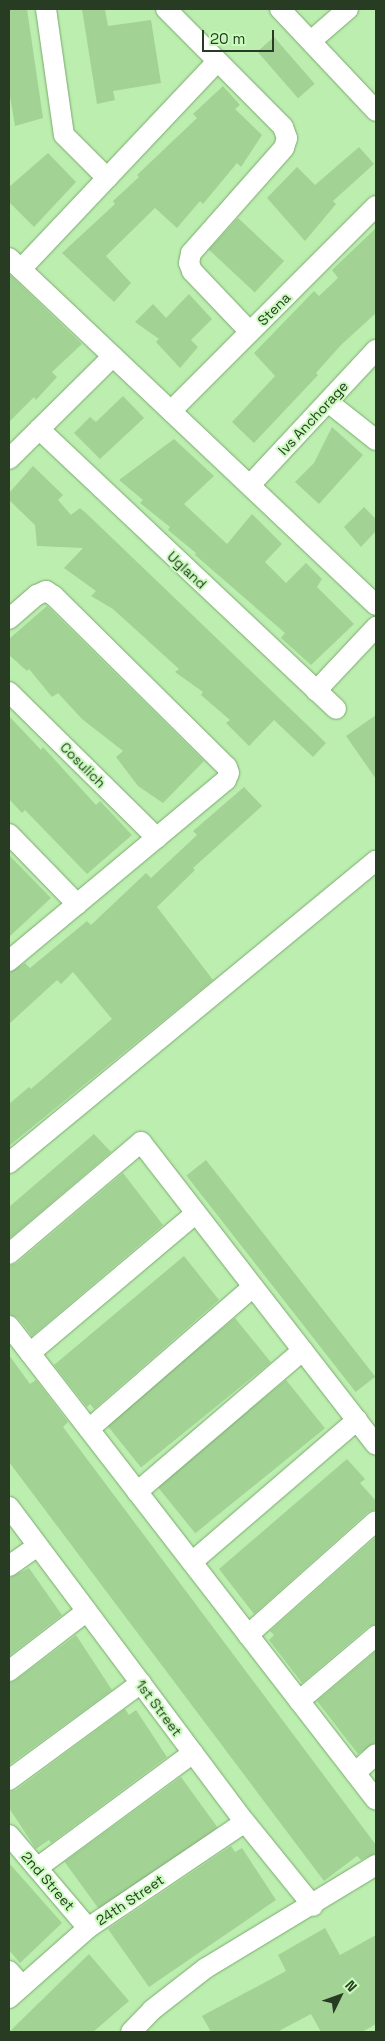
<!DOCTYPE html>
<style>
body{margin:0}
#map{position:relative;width:385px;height:2041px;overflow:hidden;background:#bceeaf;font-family:"Space Grotesk",sans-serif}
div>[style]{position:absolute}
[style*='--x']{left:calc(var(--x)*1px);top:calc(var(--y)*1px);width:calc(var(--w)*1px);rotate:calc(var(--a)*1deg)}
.building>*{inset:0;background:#a2d395;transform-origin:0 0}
.roads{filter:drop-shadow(0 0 1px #7aa96e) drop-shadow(0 0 1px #7aa96e)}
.street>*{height:20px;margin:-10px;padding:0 10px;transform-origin:10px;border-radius:10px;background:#fff}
span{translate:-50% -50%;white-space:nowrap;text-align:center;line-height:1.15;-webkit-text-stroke:4px #c9fbbc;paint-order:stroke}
.street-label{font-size:14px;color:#283b23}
.frame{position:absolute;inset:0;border:10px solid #283b23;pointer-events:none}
.north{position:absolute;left:315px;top:1971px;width:50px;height:50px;-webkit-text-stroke:4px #c9fbbc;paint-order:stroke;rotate:48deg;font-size:14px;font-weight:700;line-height:20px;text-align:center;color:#283b23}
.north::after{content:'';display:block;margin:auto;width:18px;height:22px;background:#283b23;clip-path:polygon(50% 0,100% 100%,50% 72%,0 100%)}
.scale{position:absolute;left:202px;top:30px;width:72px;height:22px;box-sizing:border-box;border:2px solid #283b23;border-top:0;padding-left:6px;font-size:15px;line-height:18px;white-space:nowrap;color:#283b23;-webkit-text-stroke:4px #c9fbbc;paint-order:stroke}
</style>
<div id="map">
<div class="building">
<i style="clip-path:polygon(9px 9px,27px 9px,43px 118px,15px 126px,9px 90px)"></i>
<i style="clip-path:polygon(82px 9px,105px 9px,108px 26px,151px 20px,161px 83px,113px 91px,115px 100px,97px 104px)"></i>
<i style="left:274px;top:37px;width:62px;height:22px;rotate:49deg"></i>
<i style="clip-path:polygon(223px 86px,240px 105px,235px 109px,262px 135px,241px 167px,237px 163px,203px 204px,200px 201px,177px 228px,155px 208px,106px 256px,131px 283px,114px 302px,62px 253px,115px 204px,113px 201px,139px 177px,137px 175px,197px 118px,193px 114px)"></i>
<i style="clip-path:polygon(359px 147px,374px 164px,333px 201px,336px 204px,305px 241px,267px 198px,297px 167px,315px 185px)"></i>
<i style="clip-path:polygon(48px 153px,76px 182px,34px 227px,9px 202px,9px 187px)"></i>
<i style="left:238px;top:218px;width:63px;height:43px;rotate:43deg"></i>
<i style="clip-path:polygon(376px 228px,376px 313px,341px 345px,316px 373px,318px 375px,254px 443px,232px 422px,275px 376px,254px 353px,314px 291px,319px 296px,338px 278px,332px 270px)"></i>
<i style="clip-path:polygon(9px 274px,82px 344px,52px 372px,57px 377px,36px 400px,34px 397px,9px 422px)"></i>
<i style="clip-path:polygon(189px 294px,212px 319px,191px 340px,198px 347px,180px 368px,156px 342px,159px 339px,135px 322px,153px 304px,166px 318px)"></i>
<i style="clip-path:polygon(123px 396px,144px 418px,100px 459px,74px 433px,90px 417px,96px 422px)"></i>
<i style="clip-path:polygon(332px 427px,363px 455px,319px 504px,295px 482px,314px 463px)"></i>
<i style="clip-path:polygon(174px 439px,214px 476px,184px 504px,227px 544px,252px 514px,282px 544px,265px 562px,286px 583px,306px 563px,322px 579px,317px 587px,354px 624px,311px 665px,281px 638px,285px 633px,195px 555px,196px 553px,168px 530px,170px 527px,140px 503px,143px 500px,119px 480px)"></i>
<i style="clip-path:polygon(33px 466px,63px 495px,58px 500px,71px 515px,80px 508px,87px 514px,326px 743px,313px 757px,274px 720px,249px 746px,226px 723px,230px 720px,201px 695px,203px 692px,175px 672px,179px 669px,113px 609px,91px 596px,96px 591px,64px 568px,83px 548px,37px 546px,35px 525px,9px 500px,9px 493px)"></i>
<i style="clip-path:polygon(364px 507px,376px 519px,376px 531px,361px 547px,344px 527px)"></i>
<i style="clip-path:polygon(47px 606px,204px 761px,163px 803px,138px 786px,116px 757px,123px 751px,82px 719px,58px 693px,52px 697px,29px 669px,27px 671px,9px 655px,9px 639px)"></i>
<i style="clip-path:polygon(376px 715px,376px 779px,346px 736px)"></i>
<i style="clip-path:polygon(9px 716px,41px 750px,43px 747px,96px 805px,100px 801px,132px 835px,87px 874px,25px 810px,22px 813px,9px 799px)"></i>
<i style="clip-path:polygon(244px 787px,262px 806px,193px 868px,195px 870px,157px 907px,213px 980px,9px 1146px,9px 1104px,29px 1087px,31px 1089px,112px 1019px,73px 972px,61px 984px,57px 980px,9px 1024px,9px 973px,25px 963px,30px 968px,87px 921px,91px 925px,146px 873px,151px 878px,197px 835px,193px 831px)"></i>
<i style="clip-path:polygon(9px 855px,51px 898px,9px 937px)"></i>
<i style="clip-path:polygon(94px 1134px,111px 1152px,9px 1239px,9px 1207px)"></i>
<i style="left:206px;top:1160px;width:275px;height:25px;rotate:52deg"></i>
<i style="clip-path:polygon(123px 1173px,163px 1225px,32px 1336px,18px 1318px,9px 1314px,9px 1266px,17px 1263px)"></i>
<i style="clip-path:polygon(184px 1256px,219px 1300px,94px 1409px,90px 1404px,87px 1407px,54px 1365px)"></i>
<i style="left:235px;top:1318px;width:57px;height:167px;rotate:51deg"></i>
<i style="clip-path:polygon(9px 1355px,30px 1384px,36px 1380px,68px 1422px,63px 1427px,376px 1845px,376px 1853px,361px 1860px,357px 1856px,324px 1881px,9px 1462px)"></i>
<i style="left:286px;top:1380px;width:62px;height:167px;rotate:51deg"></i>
<i style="clip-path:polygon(347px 1459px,365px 1479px,360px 1483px,376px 1501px,376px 1509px,368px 1512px,254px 1614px,219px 1569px)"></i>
<i style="clip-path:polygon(376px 1537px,376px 1624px,368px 1627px,302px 1683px,269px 1640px,274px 1635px,270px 1631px)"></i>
<i style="clip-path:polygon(29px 1568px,62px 1615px,9px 1656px,9px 1578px)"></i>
<i style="clip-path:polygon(76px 1635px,112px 1690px,9px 1765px,9px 1683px,16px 1680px)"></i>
<i style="clip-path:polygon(376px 1651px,376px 1742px,358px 1754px,317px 1701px)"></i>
<i style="clip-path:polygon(125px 1709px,129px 1715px,136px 1710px,167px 1757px,51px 1843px,49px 1840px,36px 1849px,9px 1808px,9px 1792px,16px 1790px)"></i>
<i style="left:181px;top:1777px;width:62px;height:144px;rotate:54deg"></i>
<i style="clip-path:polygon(231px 1846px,235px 1852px,242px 1848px,276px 1900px,149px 1987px,108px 1929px)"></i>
<i style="clip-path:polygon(9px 1863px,62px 1923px,20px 1963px,9px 1950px)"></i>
<i style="clip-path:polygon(325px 1928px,340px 1955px,376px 1935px,376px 2024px,362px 2032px,321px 2032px,311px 2014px,277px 2032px,211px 2032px,202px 2016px,286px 1971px,278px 1955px)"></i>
<i style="clip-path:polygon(89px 1954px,129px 2001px,93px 2032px,9px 2032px)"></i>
</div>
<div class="roads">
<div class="street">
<i style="--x:46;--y:9;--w:127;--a:81.9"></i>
<i style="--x:64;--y:135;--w:61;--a:45"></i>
<i style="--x:166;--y:9;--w:166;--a:45.2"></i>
<i style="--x:283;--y:127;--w:12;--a:70"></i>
<i style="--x:287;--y:138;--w:10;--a:107"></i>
<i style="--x:284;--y:148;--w:140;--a:131.5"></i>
<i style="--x:191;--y:253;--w:10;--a:101"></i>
<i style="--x:189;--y:263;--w:9;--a:69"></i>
<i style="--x:192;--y:271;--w:84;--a:46.4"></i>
<i style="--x:280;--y:9;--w:140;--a:46.7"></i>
<i style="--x:311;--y:41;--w:49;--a:-40.9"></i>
<i style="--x:9;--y:258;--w:505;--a:43.4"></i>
<i style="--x:21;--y:269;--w:286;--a:-46.6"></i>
<i style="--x:328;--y:402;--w:61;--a:38.4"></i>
<i style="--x:171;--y:411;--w:290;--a:-45"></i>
<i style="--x:39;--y:429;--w:408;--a:43.3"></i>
<i style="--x:9;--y:459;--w:146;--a:-44.7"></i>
<i style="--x:250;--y:485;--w:185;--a:-47"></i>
<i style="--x:9;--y:619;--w:37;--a:-41"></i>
<i style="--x:37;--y:595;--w:10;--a:-24"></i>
<i style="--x:46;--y:591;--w:9;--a:32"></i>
<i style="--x:54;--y:596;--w:243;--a:44.7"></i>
<i style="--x:227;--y:767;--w:6;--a:72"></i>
<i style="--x:229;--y:773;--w:8;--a:113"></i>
<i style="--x:226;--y:780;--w:283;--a:140.2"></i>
<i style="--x:316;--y:691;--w:88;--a:-46.8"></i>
<i style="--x:9;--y:692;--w:208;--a:44.6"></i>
<i style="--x:9;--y:834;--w:98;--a:45.8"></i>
<i style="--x:9;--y:1163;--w:475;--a:-39.5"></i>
<i style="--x:9;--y:1254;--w:173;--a:-40.3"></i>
<i style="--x:141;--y:1142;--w:383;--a:52.2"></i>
<i style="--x:9;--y:1326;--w:599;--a:52.25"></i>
<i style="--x:30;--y:1353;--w:217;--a:-40.1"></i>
<i style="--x:89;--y:1429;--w:217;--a:-40.9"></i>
<i style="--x:137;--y:1492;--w:218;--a:-40.5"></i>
<i style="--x:9;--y:1507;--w:394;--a:53.2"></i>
<i style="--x:245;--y:1822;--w:108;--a:51"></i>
<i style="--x:192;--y:1562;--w:218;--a:-40.7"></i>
<i style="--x:9;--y:1566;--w:35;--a:-35"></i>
<i style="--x:248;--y:1635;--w:171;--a:-41.7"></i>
<i style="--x:9;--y:1671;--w:98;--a:-37.6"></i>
<i style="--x:299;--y:1701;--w:101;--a:-40.2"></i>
<i style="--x:355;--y:1773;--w:28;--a:-42"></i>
<i style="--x:9;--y:1780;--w:164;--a:-36.3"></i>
<i style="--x:9;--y:1835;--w:122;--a:49.7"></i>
<i style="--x:37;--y:1868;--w:194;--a:-36.4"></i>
<i style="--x:9;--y:1971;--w:20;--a:49"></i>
<i style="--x:9;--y:1998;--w:106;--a:-41.5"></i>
<i style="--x:88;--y:1928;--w:189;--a:-34"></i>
<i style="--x:131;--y:2032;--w:30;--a:-46"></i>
<i style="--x:152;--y:2010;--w:68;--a:-37.9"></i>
<i style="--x:206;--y:1968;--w:199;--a:-31.2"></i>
</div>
</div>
<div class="street-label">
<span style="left:274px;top:309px;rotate:-45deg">Stena</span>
<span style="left:313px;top:418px;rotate:-47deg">Ivs Anchorage</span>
<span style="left:187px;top:570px;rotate:43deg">Ugland</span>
<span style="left:83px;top:765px;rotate:45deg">Cosulich</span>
<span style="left:159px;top:1708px;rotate:53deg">1st Street</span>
<span style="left:48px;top:1881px;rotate:49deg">2nd Street</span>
<span style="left:130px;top:1900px;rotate:-34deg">24th Street</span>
</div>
<div class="frame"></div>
<div class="north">N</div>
<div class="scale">20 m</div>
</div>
